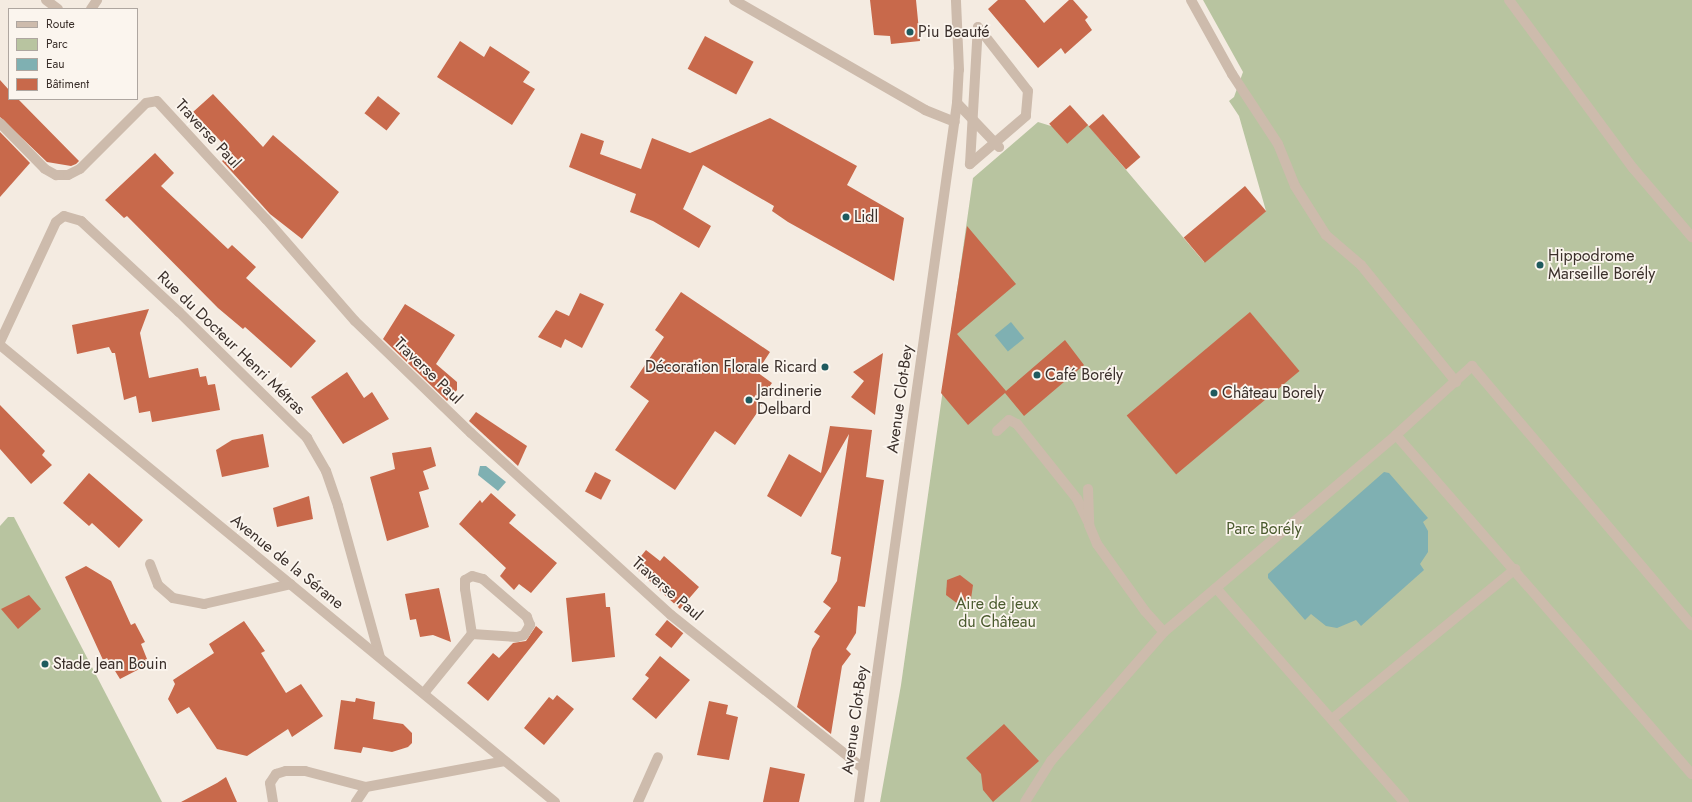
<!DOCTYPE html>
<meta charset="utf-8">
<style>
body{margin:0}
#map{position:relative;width:1692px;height:802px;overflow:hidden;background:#f4ebe1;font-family:Jost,sans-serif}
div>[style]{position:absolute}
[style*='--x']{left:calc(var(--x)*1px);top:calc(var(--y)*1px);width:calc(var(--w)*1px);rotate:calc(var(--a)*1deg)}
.green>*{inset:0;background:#b8c4a0}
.water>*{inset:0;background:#7fb0b2;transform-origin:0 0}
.building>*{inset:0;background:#c8694b;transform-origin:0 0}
.minor>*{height:10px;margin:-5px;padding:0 5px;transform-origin:5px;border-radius:5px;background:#cdbbac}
.dots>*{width:11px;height:11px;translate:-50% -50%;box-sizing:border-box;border:2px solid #fbf5ee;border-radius:50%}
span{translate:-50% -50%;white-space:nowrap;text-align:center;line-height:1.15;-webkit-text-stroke:3.5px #fbf5ee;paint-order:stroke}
.poi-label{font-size:16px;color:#3b302b}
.left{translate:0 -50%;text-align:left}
.right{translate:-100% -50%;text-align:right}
.street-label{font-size:16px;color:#3b302b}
.park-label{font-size:16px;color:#4a5a2e}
.legend{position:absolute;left:8px;top:8px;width:130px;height:92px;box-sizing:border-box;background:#fbf5ee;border:1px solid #aea6a0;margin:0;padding:5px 7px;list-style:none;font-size:12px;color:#3b302b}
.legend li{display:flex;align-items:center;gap:8px;height:20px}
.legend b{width:20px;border:1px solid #aea6a0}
</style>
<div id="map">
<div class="green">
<i style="clip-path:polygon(1203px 0,1692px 0,1692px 802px,880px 802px,901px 685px,973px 178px,1038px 122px,1051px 126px,1088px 125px,1204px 262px,1266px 211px,1239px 116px,1229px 101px,1234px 97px,1243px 72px)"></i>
<i style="clip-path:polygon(8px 517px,14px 517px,162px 802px,0 802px,0 526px)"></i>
</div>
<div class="water">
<i style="left:1011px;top:322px;width:21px;height:21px;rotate:51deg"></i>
<i style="clip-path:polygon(480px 466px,486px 466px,506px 482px,498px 491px,478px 475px)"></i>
<i style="clip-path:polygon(1384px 472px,1389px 473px,1428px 518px,1423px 522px,1428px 531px,1428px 552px,1420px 564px,1424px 570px,1361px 626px,1356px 620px,1337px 628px,1326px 626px,1311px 614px,1305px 620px,1268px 578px,1268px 574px)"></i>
</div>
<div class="building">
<i style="clip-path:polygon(870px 0,916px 0,920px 41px,891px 44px,890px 36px,874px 35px)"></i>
<i style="clip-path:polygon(998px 0,1025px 0,1044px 23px,1069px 0,1073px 0,1088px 17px,1085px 20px,1092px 30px,1065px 54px,1061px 48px,1038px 68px,988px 9px)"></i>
<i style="left:705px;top:36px;width:55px;height:37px;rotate:28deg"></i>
<i style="clip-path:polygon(460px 41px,484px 57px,490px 46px,530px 72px,523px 82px,535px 89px,512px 125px,437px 77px)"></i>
<i style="clip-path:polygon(0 80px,9px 90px,9px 99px,18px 99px,79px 161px,76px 164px,71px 166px,47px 162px,0 117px)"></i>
<i style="clip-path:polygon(213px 94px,263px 147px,273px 135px,339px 192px,302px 239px,270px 214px,222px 161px,232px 153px,193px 112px)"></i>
<i style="left:378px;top:96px;width:28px;height:22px;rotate:38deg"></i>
<i style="left:1070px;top:105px;width:27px;height:28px;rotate:48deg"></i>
<i style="left:1103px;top:114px;width:57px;height:19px;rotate:49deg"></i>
<i style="clip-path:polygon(770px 118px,857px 166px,847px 185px,904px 218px,894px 281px,788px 222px,772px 211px,774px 206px,703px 165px,683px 209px,711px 226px,699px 248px,653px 221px,630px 212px,636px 194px,569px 167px,581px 133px,604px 141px,600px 154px,641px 169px,652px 138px,690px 153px)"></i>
<i style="clip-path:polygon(0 132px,30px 163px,0 197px)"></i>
<i style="clip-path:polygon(155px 153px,174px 173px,161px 186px,228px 249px,232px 245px,256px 267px,246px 278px,316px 341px,291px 368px,245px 327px,243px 329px,218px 308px,127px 216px,124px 218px,105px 200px)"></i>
<i style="left:1245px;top:186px;width:33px;height:80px;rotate:50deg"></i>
<i style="clip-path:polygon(967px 226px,1016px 284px,957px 334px,994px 377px,1006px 391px,1065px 340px,1084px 365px,1024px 416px,1005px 393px,968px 425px,941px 393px)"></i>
<i style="clip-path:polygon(681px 292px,770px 352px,757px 372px,772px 383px,759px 401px,763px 404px,735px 445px,715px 431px,675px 490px,615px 450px,649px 401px,630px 387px,664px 337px,655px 330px)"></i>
<i style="clip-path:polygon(580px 293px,604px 304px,582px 348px,565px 339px,561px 348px,538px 337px,556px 310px,569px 316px)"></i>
<i style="clip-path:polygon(405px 304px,455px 335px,436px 364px,457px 382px,457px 390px,447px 401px,383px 339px)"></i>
<i style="clip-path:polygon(149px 309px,140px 333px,149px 378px,198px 368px,200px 377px,206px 376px,208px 385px,215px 384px,220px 410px,152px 422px,150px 411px,139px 413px,136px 396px,124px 400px,115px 353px,112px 353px,109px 347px,77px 354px,72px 325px)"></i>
<i style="left:1250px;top:312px;width:77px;height:161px;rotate:50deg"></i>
<i style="clip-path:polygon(883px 353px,875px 415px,851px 397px,864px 381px,853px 372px)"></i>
<i style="clip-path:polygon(347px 372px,364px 398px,372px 392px,389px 419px,343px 444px,311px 397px)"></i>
<i style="clip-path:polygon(0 405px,45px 451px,42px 455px,52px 465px,31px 484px,0 449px)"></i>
<i style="clip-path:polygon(476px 412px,527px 446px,518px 466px,469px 421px)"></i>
<i style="clip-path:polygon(830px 426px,872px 430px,866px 477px,884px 480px,865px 607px,858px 606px,856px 633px,846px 649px,851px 654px,842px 666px,831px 734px,797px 707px,812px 649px,820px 636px,814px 632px,831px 608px,823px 602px,837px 581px,841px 557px,831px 554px,849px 434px,801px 517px,767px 496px,789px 454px,821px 473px)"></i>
<i style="clip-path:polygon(263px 434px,269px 467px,222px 477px,216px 450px,232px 440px)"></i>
<i style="clip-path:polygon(431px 447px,436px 466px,423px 471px,429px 489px,419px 492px,429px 527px,387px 541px,370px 477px,395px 469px,392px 453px)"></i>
<i style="left:595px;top:472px;width:18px;height:22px;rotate:27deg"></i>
<i style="clip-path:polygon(89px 473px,143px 520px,119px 548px,92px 523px,89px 526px,63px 503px)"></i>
<i style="clip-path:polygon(491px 493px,516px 515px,509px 523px,557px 563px,531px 593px,519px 584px,514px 590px,500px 576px,506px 568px,459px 524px,480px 500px,482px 503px)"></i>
<i style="clip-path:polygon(309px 496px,313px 519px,277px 527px,273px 508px)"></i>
<i style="clip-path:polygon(646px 550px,660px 561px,664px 556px,699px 587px,680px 609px,633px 566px)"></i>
<i style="clip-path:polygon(86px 566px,111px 581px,131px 625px,135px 623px,145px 642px,141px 644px,149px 664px,120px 679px,107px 658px,103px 660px,65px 577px)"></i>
<i style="clip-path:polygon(960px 575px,973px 585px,971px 599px,958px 604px,946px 595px,947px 580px)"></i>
<i style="clip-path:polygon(439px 588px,451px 642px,433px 635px,420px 637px,416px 619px,410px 620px,405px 594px)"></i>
<i style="clip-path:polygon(605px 593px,606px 607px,610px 607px,615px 657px,572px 662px,566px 598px)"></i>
<i style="clip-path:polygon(29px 595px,41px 609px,18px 629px,1px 609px)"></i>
<i style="left:667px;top:620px;width:21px;height:19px;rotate:39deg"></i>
<i style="clip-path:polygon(244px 621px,265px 651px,261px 653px,286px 693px,301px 684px,323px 716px,292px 737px,288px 729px,247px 756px,217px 749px,189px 707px,177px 714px,168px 699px,175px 684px,173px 680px,214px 653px,209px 644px)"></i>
<i style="clip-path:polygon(536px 626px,543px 632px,488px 701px,467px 683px,493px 653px,499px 658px,513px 643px,526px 641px)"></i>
<i style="clip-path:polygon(660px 656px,690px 680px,656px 719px,632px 699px,649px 678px,645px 675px)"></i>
<i style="clip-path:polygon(557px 695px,574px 709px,544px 745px,524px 728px,549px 697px,553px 700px)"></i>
<i style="clip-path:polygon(356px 698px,375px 702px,373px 719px,403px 724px,412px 733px,412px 743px,408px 747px,392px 752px,363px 747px,361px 753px,334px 749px,341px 700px,355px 702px)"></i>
<i style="clip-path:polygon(709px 701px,728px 705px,726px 714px,738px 717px,729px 760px,697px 755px)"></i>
<i style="clip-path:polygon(1004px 724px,1039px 761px,993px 802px,983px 790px,981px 774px,966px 758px)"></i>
<i style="clip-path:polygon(770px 767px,805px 774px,799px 802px,763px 802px)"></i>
<i style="clip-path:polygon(226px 777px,237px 802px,181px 802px,217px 783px)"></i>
</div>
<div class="minor">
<i style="--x:46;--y:0;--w:15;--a:37"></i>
<i style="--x:734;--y:0;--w:220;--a:29.9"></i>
<i style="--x:925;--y:110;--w:32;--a:22"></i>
<i style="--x:1191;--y:0;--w:85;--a:61"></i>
<i style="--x:1232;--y:74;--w:84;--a:56.7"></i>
<i style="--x:1278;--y:144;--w:45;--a:68"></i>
<i style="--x:1295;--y:186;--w:58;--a:57.7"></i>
<i style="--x:1326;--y:235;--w:46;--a:40.6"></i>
<i style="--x:1361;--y:265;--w:151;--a:50.9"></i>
<i style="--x:1509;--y:0;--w:209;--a:53.6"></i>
<i style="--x:1633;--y:168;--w:91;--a:49.5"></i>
<i style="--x:91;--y:9;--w:11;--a:-56"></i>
<i style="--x:978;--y:27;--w:81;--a:52"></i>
<i style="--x:1028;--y:91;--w:25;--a:95"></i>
<i style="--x:1026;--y:116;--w:74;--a:139.4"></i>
<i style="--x:970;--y:164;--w:137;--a:-86.7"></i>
<i style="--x:957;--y:103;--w:61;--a:46.3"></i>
<i style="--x:0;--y:123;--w:64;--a:45.6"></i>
<i style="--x:45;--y:169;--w:13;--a:29"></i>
<i style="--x:56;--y:175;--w:12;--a:0"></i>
<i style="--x:68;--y:175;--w:13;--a:-27"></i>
<i style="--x:80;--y:169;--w:93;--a:-45"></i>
<i style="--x:146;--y:103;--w:11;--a:-10"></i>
<i style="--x:157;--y:101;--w:161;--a:47.3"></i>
<i style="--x:266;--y:219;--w:135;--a:48.9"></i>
<i style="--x:355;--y:321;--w:161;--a:44"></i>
<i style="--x:471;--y:433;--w:270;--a:42.3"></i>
<i style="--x:671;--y:615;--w:246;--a:38.6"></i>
<i style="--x:0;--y:342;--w:132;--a:-65"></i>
<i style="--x:56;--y:222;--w:10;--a:-37"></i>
<i style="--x:64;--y:216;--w:18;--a:16"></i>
<i style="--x:81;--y:221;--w:134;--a:42.9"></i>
<i style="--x:179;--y:312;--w:180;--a:44.5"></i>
<i style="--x:307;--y:438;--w:38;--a:60"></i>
<i style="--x:326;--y:471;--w:37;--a:71"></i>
<i style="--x:338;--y:506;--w:157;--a:74.5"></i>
<i style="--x:0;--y:345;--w:719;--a:39.47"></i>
<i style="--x:997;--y:431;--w:16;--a:-43"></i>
<i style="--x:1009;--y:420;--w:9;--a:27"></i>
<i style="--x:1017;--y:424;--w:96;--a:51.3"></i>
<i style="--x:1077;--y:499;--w:25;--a:64"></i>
<i style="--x:1396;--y:435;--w:103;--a:-42.2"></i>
<i style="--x:1472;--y:366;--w:340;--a:49.7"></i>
<i style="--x:1088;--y:489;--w:36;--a:88"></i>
<i style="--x:1089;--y:525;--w:21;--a:67"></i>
<i style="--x:1097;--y:544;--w:82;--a:54.4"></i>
<i style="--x:1145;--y:611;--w:28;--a:48"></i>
<i style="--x:150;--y:564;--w:22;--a:69"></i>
<i style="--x:158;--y:585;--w:20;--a:41"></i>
<i style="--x:173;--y:598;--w:32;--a:11"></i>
<i style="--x:204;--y:604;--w:89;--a:-12.9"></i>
<i style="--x:1216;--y:588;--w:285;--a:48.7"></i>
<i style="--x:424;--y:693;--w:76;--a:-50.9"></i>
<i style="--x:472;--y:634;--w:45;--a:3.8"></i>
<i style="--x:517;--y:637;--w:7;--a:-16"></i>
<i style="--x:524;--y:635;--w:12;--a:-59"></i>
<i style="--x:530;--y:625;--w:9;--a:-111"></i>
<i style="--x:527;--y:617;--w:58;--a:-139.2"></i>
<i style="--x:483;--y:579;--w:11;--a:-165"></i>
<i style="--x:472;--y:576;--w:8;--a:150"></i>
<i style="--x:465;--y:580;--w:9;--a:90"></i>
<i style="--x:465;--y:589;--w:46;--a:81.2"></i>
<i style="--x:1332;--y:719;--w:237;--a:-39.3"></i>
<i style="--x:273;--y:802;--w:19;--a:-99"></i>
<i style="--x:270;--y:783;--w:11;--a:-56"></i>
<i style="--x:276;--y:774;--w:10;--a:-17"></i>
<i style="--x:286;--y:771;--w:19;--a:0"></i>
<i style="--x:305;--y:771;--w:63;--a:14.7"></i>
<i style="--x:366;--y:787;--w:141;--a:-10.6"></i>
<i style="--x:356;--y:802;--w:18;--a:-56"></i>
<i style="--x:638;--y:802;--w:49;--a:-66"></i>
<i style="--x:859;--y:802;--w:706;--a:-82.02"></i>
<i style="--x:957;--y:103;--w:33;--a:-87"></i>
<i style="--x:959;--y:70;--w:70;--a:-92.5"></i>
<i style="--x:1025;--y:802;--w:49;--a:-57.6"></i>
<i style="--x:1051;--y:761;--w:171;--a:-48.8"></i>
<i style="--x:1164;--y:632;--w:304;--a:-40.3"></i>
<i style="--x:1396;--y:435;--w:450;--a:48.9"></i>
</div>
<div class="dots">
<i style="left:910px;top:32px;background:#1f5a5e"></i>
<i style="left:846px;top:217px;background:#1f5a5e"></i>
<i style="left:1540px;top:265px;background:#1f5a5e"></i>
<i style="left:825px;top:367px;background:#1f5a5e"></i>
<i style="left:1037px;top:375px;background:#1f5a5e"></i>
<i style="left:1214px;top:393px;background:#1f5a5e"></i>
<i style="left:749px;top:400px;background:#1f5a5e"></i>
<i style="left:45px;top:664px;background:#1f5a5e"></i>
</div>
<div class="poi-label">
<span class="left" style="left:918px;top:32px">Piu Beauté</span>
<span class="left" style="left:854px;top:217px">Lidl</span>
<span class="left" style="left:1548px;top:265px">Hippodrome<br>Marseille Borély</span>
<span class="right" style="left:817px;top:367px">Décoration Florale Ricard</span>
<span class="left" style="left:1045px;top:375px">Café Borély</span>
<span class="left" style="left:757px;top:400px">Jardinerie<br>Delbard</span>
<span class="left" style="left:1222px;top:393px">Château Borely</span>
<span class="left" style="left:53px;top:664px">Stade Jean Bouin</span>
</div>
<div class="street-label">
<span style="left:208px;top:134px;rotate:47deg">Traverse Paul</span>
<span style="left:231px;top:343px;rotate:44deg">Rue du Docteur Henri Métras</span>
<span style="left:428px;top:371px;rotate:44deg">Traverse Paul</span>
<span style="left:900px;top:399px;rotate:-82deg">Avenue Clot-Bey</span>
<span style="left:287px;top:562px;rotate:39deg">Avenue de la Sérane</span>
<span style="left:667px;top:589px;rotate:41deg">Traverse Paul</span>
<span style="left:855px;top:720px;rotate:-82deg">Avenue Clot-Bey</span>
</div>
<div class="park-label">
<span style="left:1264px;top:529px">Parc Borély</span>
<span style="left:997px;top:613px">Aire de jeux<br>du Château</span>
</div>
<ul class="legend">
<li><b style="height:5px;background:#cdbbac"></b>Route</li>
<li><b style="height:11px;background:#b8c4a0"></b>Parc</li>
<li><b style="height:11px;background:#7fb0b2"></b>Eau</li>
<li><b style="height:11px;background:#c8694b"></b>Bâtiment</li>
</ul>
</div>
